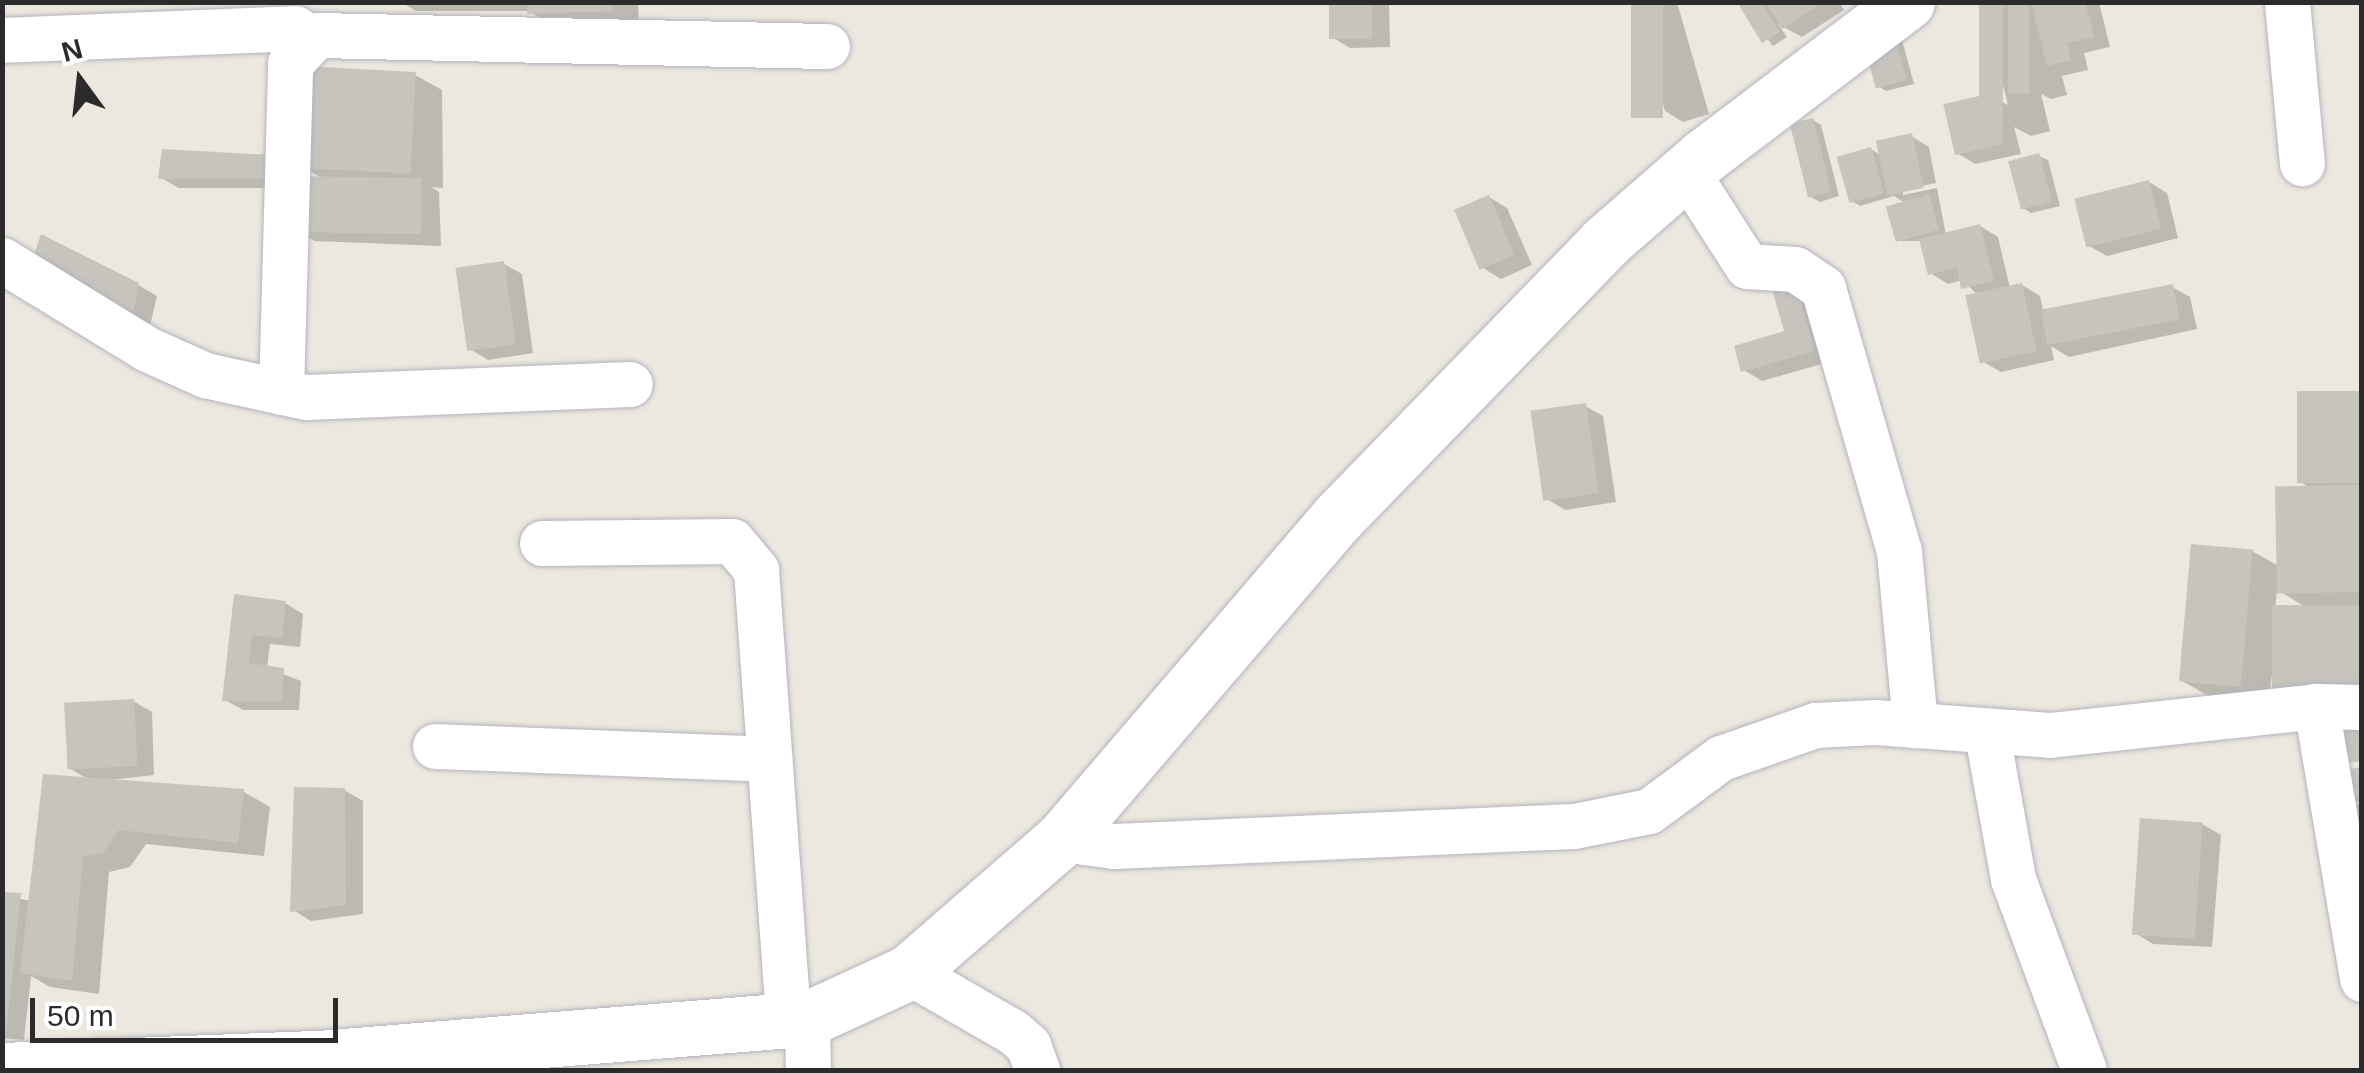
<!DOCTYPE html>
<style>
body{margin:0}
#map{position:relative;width:2364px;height:1073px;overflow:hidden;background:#ece7df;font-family:Arial,sans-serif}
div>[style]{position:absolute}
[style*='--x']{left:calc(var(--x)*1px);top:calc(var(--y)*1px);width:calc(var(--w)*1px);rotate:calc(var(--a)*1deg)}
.shadow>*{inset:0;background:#0003}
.building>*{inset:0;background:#c7c4be;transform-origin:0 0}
.roads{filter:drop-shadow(0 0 2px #b2b4bd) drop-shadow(0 0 2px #b2b4bd)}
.minor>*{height:45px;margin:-22.5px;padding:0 22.5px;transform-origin:22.5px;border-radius:22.5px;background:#fff}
.tertiary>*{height:55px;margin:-27.5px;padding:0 27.5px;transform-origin:27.5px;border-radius:27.5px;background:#fff}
span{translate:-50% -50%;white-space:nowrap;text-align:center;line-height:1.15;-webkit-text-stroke:9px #fff;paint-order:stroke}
.frame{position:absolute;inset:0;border:5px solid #2b2b2b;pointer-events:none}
.north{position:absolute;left:30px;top:30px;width:100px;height:100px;-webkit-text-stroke:8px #fff;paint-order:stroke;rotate:345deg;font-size:28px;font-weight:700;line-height:40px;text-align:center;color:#2b2b2b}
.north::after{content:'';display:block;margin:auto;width:35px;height:45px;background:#2b2b2b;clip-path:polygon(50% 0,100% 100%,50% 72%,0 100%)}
.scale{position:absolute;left:30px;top:998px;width:308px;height:45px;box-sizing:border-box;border:5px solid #2b2b2b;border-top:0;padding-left:12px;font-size:30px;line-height:35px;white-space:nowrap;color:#2b2b2b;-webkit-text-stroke:8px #fff;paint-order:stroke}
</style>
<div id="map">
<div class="shadow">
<i style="clip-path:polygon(401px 2px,638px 2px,639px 25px,556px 28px,529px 11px,416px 11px)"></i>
<i style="clip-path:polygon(1331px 2px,1389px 2px,1390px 47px,1350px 48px,1332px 37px)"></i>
<i style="clip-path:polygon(1634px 2px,1677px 2px,1709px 114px,1683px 122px,1665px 111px)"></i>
<i style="clip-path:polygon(1740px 2px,1839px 2px,1844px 10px,1802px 37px,1778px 24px,1787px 37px,1773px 46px)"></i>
<i style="clip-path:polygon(1982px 2px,2099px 2px,2110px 47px,2084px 53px,2088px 70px,2062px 76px,2067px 95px,2051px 99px,2041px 94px,2050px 131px,2031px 136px,2014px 127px,2021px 154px,1975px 164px,1957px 153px,1991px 96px,2008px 105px)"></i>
<i style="clip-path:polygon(1902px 40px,1914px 84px,1886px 91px,1878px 86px,1866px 43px)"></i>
<i style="clip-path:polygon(415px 75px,442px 90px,443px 188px,431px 187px,439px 192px,441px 246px,315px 241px,296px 231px,323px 179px,301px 166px)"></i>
<i style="clip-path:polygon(1813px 120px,1821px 125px,1839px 196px,1820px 202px,1811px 197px)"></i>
<i style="clip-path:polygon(evenodd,1911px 136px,1929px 147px,1946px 235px,1980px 226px,1998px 237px,2010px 288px,2022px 285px,2040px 296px,2044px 314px,2172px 287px,2190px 297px,2197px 329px,2069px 357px,2051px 346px,2054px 360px,2001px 372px,1982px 361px,1978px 295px,1962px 280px,1948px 284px,1930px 273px,1922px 241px,1897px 241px,1905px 203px,1894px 196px,1860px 206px,1852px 201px,1871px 149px,1882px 156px,1911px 136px,1936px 183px,1937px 188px,1903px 195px,1903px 190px,1936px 183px)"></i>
<i style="clip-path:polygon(2039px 156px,2048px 160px,2060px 206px,2031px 213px,2023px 208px)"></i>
<i style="clip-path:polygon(270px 157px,292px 188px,179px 188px,161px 178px)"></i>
<i style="clip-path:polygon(2149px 182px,2167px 193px,2178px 238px,2107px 256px,2089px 246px)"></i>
<i style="clip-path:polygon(1489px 197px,1507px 208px,1532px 265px,1501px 279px,1483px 268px)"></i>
<i style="clip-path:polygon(504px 264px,522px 274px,533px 353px,488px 360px,470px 349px)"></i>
<i style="clip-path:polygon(51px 276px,138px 285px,157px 296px,150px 326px)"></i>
<i style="clip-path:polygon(1792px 276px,1832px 361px,1762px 381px,1744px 370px,1787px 333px)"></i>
<i style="clip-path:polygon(evenodd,2362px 394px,2362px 710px,2276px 650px,2268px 701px,2209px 696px,2182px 681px,2252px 551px,2282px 568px,2314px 490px,2302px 483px,2362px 394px,2279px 569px,2284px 594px,2309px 609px,2275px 611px,2279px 569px)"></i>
<i style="clip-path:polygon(1585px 406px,1603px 416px,1616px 502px,1565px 510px,1547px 499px)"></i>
<i style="clip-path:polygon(236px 596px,285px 603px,303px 614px,300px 647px,270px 644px,267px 668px,301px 681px,299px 710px,243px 710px,225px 700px)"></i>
<i style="clip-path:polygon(133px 701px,152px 712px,154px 775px,101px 781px,244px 792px,270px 807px,264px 856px,146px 844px,130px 867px,109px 872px,99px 994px,50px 987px,31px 976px,24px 1040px,2px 1038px,2px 895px,31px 901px,91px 781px,69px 768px)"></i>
<i style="clip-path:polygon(2362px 769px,2362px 884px,2347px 805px,2361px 804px,2349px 797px)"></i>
<i style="clip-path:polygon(344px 790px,363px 801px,363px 914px,311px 921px,293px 910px)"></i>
<i style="clip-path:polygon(2202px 824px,2221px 835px,2212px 947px,2153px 944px,2135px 933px)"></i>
</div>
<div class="building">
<i style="clip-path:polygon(527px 2px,613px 2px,613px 11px,527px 14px)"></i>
<i style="left:1329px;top:2px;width:43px;height:37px"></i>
<i style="left:1631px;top:2px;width:32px;height:116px"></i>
<i style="clip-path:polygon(1737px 2px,1761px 2px,1780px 32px,1762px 43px)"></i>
<i style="clip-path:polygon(1765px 2px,1823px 2px,1782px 29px)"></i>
<i style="left:1979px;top:2px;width:24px;height:129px"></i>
<i style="left:2008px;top:2px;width:21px;height:91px"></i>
<i style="clip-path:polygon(2031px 2px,2085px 2px,2094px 37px,2067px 43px,2071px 60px,2047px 66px)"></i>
<i style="left:1894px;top:33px;width:49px;height:32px;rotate:75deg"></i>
<i style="left:303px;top:66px;width:113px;height:102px;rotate:3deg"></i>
<i style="left:1992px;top:93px;width:52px;height:50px;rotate:77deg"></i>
<i style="left:1813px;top:118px;width:76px;height:24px;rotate:76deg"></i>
<i style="left:1912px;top:133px;width:56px;height:37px;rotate:78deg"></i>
<i style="left:1871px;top:147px;width:48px;height:36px;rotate:74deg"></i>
<i style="clip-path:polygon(162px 149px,271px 155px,275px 179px,158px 179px)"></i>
<i style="left:2039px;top:153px;width:50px;height:32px;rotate:75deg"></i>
<i style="left:297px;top:176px;width:125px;height:56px;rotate:1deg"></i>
<i style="left:2149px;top:180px;width:50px;height:77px;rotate:76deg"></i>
<i style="left:1929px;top:194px;width:37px;height:45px;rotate:74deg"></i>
<i style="left:1489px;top:195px;width:65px;height:38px;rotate:67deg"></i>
<i style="clip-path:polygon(1980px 224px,1994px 281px,1961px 289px,1957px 268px,1928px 275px,1919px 239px)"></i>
<i style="clip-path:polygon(41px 234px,139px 283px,132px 319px,30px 267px)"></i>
<i style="left:504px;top:261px;width:84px;height:49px;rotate:82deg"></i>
<i style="clip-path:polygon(1793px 273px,1815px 351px,1741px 372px,1734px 346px,1784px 331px,1769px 279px)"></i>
<i style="left:2022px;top:283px;width:70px;height:58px;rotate:78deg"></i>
<i style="left:2173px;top:284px;width:36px;height:135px;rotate:79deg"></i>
<i style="left:2362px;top:391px;width:92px;height:65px;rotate:90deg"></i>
<i style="left:1586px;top:403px;width:91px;height:56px;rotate:82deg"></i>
<i style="left:2360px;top:485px;width:107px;height:85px;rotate:89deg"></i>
<i style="left:2191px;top:544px;width:62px;height:138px;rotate:5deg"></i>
<i style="clip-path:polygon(234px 594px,286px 601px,282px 638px,252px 635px,249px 663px,284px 668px,282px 701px,222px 701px)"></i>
<i style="left:2362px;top:605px;width:89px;height:90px;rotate:90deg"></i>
<i style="left:134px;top:699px;width:67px;height:70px;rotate:87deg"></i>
<i style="clip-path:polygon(2362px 719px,2362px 761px,2348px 763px,2340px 723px)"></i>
<i style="clip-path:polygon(2362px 767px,2362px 795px,2346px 798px,2340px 771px)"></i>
<i style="clip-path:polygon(43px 774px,244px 789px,238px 843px,119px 830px,103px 853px,83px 857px,72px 981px,20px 973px)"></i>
<i style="clip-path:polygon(294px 787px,345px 788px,346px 905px,290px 912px)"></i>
<i style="left:2140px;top:818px;width:63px;height:117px;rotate:4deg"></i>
<i style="clip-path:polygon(2px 892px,21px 893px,6px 1032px,2px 1031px)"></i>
</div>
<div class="roads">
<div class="minor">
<i style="--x:2287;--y:2;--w:162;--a:84.7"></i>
<i style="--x:2;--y:40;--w:294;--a:-2.3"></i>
<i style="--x:1686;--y:171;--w:113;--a:57.3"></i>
<i style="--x:1747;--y:266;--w:48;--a:3.6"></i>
<i style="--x:1795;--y:269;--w:34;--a:34"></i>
<i style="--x:1823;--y:288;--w:274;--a:73.9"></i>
<i style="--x:1899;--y:551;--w:175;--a:84.7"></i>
<i style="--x:2;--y:260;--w:170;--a:31.5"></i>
<i style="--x:147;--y:349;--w:64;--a:24.1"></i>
<i style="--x:205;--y:375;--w:103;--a:12.3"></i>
<i style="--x:306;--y:397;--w:324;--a:-2.3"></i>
<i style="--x:281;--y:392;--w:329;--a:-88.4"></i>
<i style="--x:290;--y:63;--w:39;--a:-46"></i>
<i style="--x:317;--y:35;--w:510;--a:1.24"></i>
<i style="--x:542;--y:543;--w:190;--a:-0.6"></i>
<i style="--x:732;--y:541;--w:38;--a:50"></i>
<i style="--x:756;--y:570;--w:451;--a:85.9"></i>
<i style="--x:2316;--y:706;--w:277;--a:80.4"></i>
<i style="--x:1987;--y:734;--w:147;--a:79.8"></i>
<i style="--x:2013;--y:879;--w:204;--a:69.6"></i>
<i style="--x:435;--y:746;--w:334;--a:2.2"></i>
<i style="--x:1062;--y:839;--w:52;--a:7.7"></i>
<i style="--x:1114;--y:846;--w:460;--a:-2.5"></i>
<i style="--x:1574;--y:826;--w:76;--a:-11.3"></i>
<i style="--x:1649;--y:811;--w:89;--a:-36.4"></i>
<i style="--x:1721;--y:758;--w:100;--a:-19.3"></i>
<i style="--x:1815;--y:725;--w:60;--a:-2.9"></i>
<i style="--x:1875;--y:722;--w:175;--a:4.2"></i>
<i style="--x:2050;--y:735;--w:268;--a:-6.2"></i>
<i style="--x:2316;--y:706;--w:46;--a:1.2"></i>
<i style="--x:909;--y:972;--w:120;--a:30"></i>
<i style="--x:1013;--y:1032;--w:20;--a:41"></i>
<i style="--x:1028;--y:1045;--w:27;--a:70"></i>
<i style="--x:807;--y:1019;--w:51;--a:88.9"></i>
</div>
<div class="tertiary">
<i style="--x:2;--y:1070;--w:317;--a:-2.2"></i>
<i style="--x:319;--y:1058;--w:490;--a:-4.6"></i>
<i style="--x:807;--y:1019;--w:112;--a:-24.7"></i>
<i style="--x:909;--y:972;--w:203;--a:-41"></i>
<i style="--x:1062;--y:839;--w:423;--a:-49.4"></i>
<i style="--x:1337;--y:518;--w:385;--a:-45.8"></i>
<i style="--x:1605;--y:242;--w:131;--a:-41"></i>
<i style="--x:1704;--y:156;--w:255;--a:-37.2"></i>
</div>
</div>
<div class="frame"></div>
<div class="north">N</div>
<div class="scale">50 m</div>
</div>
